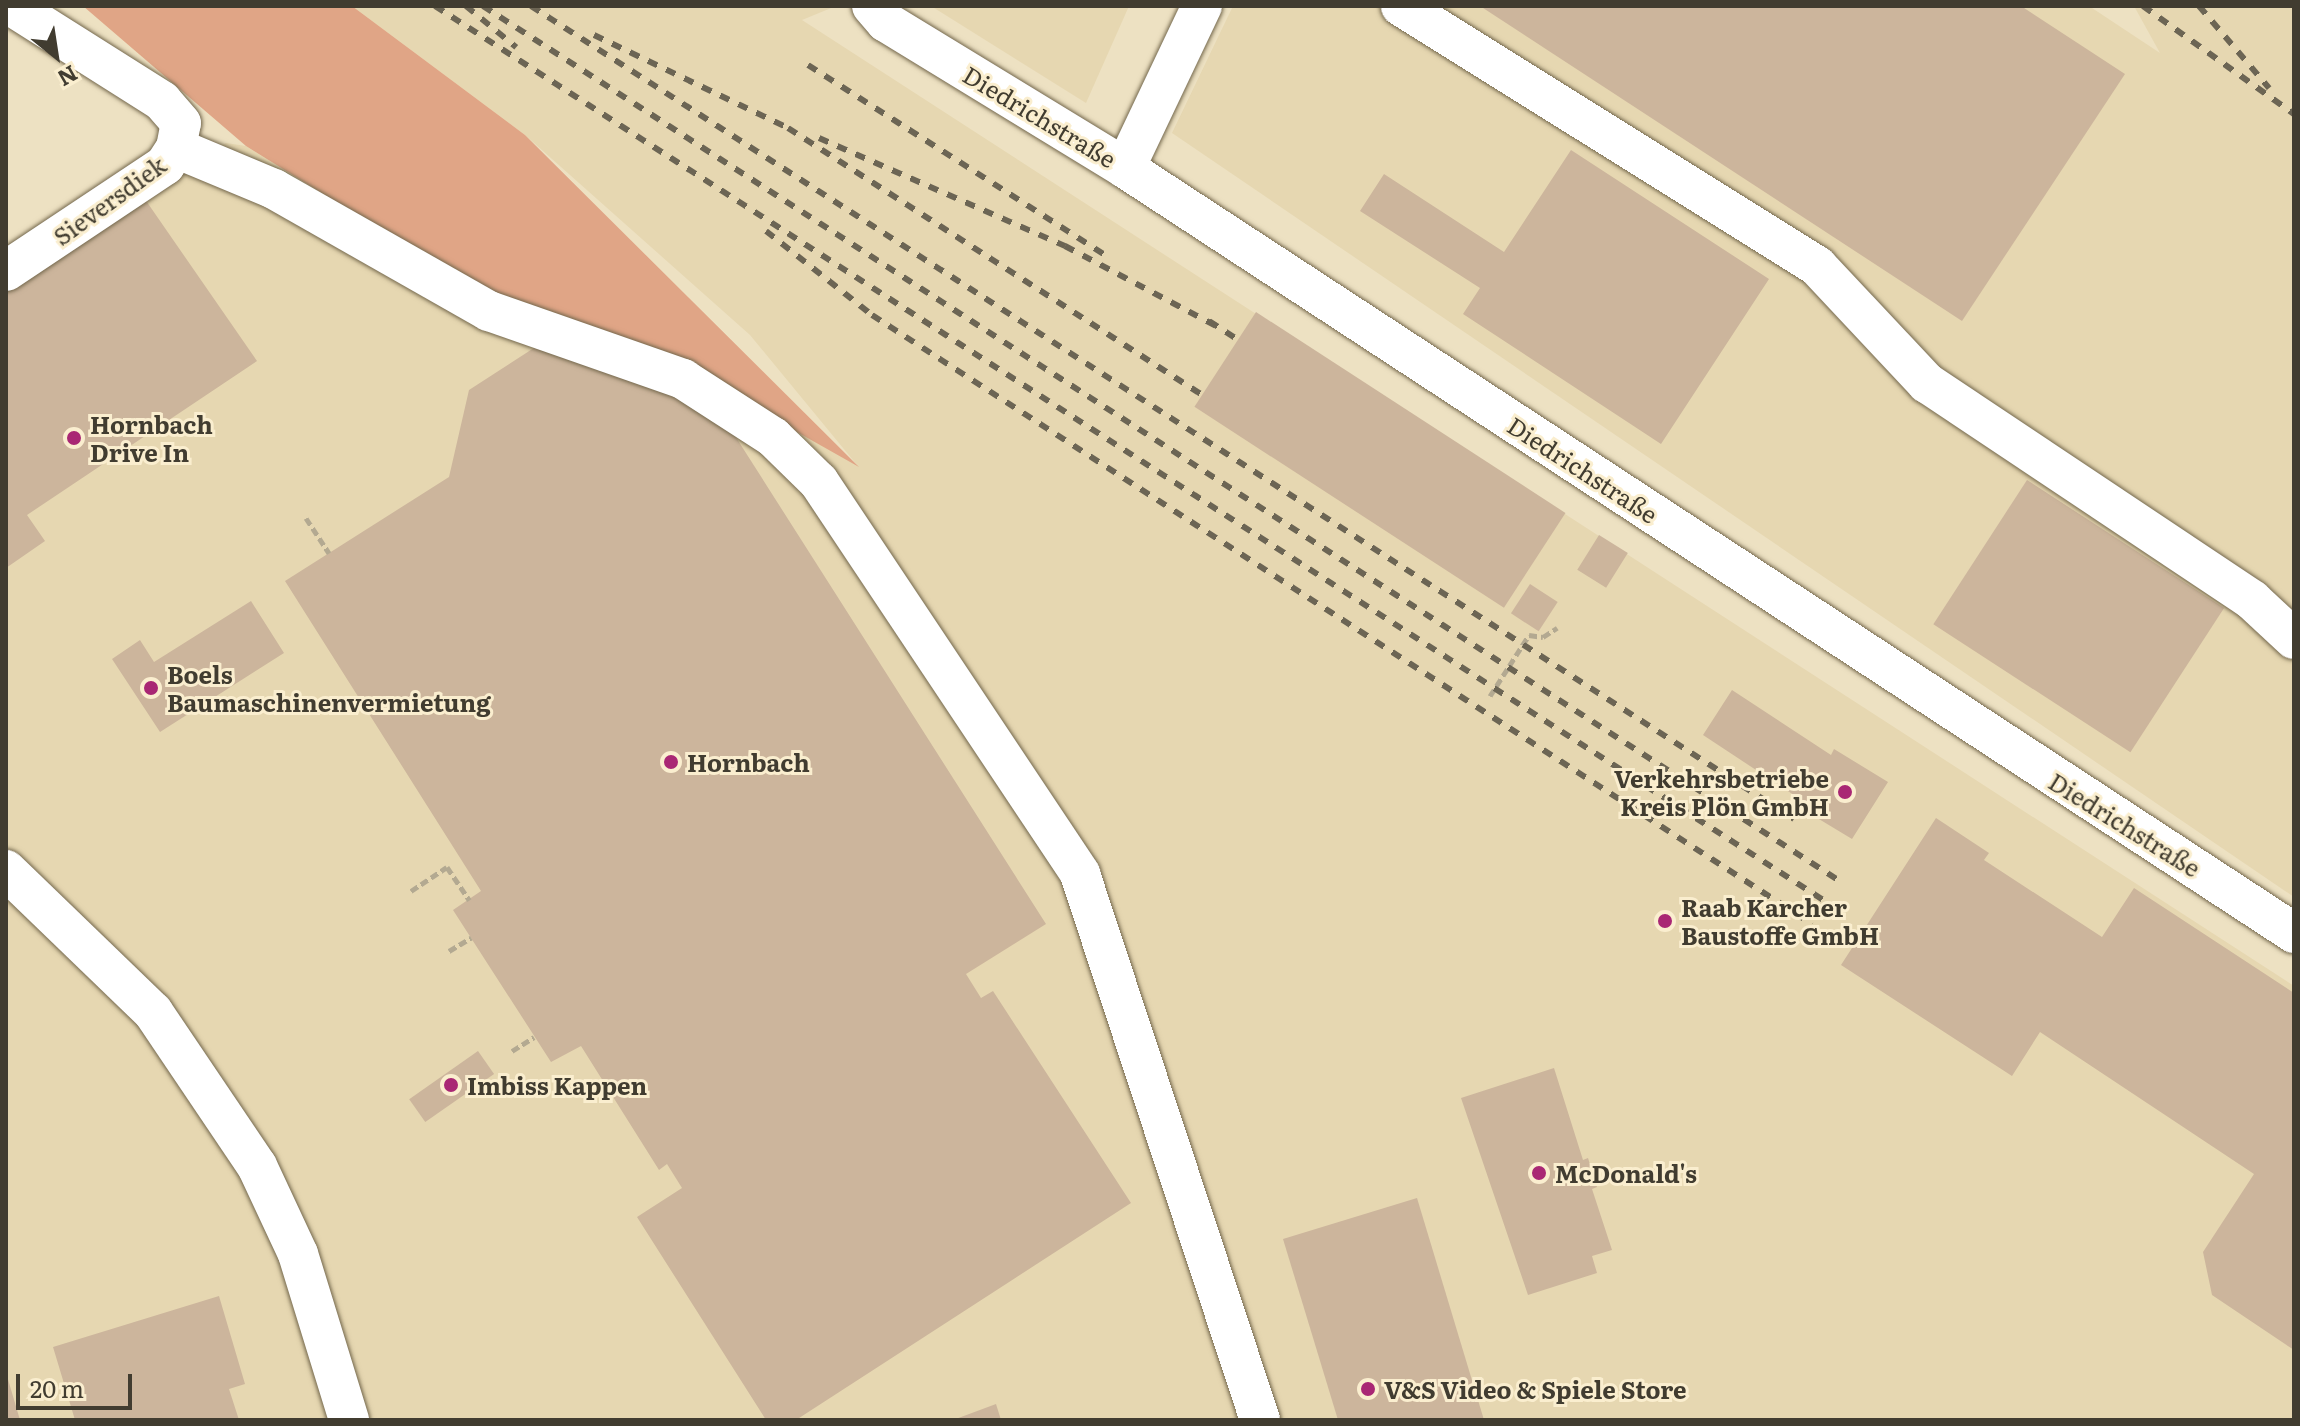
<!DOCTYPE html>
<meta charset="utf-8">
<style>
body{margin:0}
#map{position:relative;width:2300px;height:1426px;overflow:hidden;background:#ede1c2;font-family:Literata,serif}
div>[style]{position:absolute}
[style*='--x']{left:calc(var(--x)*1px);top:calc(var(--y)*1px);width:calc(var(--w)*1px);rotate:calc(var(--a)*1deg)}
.built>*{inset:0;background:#e6d7b1}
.green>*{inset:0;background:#e0a586}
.building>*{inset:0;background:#ccb59c;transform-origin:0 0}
.path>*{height:5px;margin-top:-2.5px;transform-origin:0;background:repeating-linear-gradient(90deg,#b3a991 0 8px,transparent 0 12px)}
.roads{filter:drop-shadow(0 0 2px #73674c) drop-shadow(0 0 2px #73674c)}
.minor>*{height:40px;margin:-20px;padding:0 20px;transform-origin:20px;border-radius:20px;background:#fff}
.rail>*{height:6px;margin-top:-3px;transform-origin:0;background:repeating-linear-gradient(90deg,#6c6554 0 10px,transparent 0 20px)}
.dots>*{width:22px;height:22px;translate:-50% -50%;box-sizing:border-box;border:4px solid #faeecf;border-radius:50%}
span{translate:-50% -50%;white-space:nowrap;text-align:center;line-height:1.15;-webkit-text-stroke:6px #faeecf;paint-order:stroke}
.street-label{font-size:24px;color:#413c30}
.poi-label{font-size:24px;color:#413c30;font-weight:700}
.left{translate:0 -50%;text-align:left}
.right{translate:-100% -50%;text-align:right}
.frame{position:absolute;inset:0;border:8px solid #413c30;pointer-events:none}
.north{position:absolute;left:16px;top:16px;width:80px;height:80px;-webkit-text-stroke:6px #faeecf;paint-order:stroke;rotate:150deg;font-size:22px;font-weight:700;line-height:32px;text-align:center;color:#413c30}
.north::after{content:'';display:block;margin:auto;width:28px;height:36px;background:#413c30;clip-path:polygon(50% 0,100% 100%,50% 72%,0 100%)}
.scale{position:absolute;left:16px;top:1374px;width:116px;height:36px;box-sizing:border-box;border:4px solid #413c30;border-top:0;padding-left:10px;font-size:24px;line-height:28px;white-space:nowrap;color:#413c30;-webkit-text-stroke:6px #faeecf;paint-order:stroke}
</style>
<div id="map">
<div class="built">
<i style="clip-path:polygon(352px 6px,836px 6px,802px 20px,2294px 986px,2294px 1420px,6px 1420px,6px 292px,226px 143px,246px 146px,480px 291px,655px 352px,857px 465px,750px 335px,525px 135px)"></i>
<i style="clip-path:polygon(931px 6px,1129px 6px,1086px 103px)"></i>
<i style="clip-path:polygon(1233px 6px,2089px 6px,2160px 53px,2134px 6px,2294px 6px,2294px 897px,1172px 133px)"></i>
</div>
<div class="green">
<i style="clip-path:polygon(83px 6px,352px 6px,525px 135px,859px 467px,655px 352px,480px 291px,246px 146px)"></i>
</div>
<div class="building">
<i style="clip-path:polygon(1480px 6px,2021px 6px,2125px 74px,1962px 321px)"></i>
<i style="clip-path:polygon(1571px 150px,1769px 279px,1661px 444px,1463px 314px,1480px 288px,1360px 211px,1384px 174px,1504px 252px)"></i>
<i style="clip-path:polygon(140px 192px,257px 361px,27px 515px,45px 541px,6px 568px,6px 284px)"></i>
<i style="left:1256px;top:312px;width:369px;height:113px;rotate:33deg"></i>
<i style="clip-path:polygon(537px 346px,657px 385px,730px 428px,1046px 924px,966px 974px,981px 998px,993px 991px,1131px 1203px,796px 1420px,766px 1420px,637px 1217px,682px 1188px,667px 1164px,659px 1170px,581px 1046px,551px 1062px,453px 910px,481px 891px,285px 581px,449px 477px,469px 390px)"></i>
<i style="left:2027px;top:480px;width:235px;height:172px;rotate:33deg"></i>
<i style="left:1599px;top:535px;width:34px;height:41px;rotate:32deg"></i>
<i style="left:1530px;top:584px;width:33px;height:35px;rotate:33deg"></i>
<i style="clip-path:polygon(251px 601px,284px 653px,160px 732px,112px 659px,140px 640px,154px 662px)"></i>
<i style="clip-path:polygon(1732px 690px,1831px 755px,1834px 749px,1888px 782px,1852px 839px,1799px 807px,1803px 801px,1703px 735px)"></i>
<i style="clip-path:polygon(1936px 818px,1989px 853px,1984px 860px,2102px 937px,2134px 888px,2294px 993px,2294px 1350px,2212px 1295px,2203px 1252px,2254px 1174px,2040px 1032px,2012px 1076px,1841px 965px)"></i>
<i style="left:478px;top:1051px;width:28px;height:84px;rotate:55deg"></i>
<i style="clip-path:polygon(1554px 1068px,1583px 1160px,1588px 1158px,1597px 1187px,1592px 1189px,1612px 1250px,1592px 1256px,1597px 1273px,1528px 1295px,1461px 1098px)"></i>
<i style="clip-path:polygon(1417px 1198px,1484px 1420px,1338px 1420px,1283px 1239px)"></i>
<i style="clip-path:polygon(219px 1296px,245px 1384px,229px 1389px,239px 1420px,75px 1420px,53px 1347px)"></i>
<i style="clip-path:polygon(6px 1376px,7px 1376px,20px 1420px,6px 1420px)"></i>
<i style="clip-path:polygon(996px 1404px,1001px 1420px,953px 1420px)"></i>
</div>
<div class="path">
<i style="--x:306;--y:518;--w:42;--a:56.7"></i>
<i style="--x:1490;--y:696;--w:72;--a:-57.4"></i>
<i style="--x:1529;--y:635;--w:14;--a:8"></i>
<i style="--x:1543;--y:637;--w:17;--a:-33"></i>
<i style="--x:411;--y:891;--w:43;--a:-33.7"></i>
<i style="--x:447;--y:867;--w:40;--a:56"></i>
<i style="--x:449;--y:951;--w:26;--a:-31"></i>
<i style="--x:512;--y:1051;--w:26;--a:-32"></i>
</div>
<div class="roads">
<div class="minor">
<i style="--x:872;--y:6;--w:21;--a:49"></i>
<i style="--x:886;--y:22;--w:280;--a:31.4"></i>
<i style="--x:1125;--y:168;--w:1397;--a:33.2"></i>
<i style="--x:1401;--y:6;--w:491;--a:32"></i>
<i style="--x:1817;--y:266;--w:161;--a:46.8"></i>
<i style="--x:1927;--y:383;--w:391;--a:33.7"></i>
<i style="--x:2252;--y:600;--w:57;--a:42.9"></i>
<i style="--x:176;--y:148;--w:106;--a:22.7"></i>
<i style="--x:274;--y:189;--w:247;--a:29.6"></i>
<i style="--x:489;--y:311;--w:206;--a:19.3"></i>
<i style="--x:683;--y:379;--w:107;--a:32.8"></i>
<i style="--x:773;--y:437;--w:64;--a:44.4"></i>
<i style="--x:819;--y:482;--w:471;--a:56.3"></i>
<i style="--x:1080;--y:874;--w:575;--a:71.75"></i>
<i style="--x:1125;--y:168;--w:179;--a:-64.6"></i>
<i style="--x:6;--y:271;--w:191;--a:-33.7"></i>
<i style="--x:165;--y:165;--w:20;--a:-57"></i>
<i style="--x:176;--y:148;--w:25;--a:-79"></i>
<i style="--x:181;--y:123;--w:29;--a:-131"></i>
<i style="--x:162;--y:101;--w:178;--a:-147.7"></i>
<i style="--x:6;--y:870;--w:204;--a:44"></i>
<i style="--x:153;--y:1012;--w:186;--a:56"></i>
<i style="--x:257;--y:1166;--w:97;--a:65"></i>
<i style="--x:298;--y:1254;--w:174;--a:72.9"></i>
</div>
</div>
<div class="rail">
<i style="--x:435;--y:6;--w:1653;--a:32.78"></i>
<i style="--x:466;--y:6;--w:65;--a:39.4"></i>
<i style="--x:483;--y:6;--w:1612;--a:32.82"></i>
<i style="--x:531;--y:6;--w:1502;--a:32.77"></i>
<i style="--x:2143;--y:6;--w:186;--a:35.6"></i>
<i style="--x:2199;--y:6;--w:108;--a:49.5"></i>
<i style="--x:594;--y:35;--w:215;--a:25.6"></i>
<i style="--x:788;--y:128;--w:493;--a:32.8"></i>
<i style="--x:808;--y:65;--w:353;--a:32.6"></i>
<i style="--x:819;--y:138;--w:269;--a:23.7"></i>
<i style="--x:1065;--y:246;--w:173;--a:27.9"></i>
<i style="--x:766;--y:231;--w:135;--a:38.4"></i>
<i style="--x:872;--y:315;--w:1120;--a:32.94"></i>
<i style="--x:1209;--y:321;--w:35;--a:33"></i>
</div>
<div class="dots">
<i style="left:74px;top:438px;background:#a92774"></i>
<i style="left:151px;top:688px;background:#a92774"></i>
<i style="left:671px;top:762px;background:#a92774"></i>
<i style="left:1845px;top:792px;background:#a92774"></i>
<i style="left:1665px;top:921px;background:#a92774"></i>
<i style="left:451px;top:1085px;background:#a92774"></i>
<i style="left:1539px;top:1173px;background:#a92774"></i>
<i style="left:1368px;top:1389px;background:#a92774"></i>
</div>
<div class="street-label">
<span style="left:1040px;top:116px;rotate:31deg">Diedrichstraße</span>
<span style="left:109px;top:200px;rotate:-36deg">Sieversdiek</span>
<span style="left:1583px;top:469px;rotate:33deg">Diedrichstraße</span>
<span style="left:2125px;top:824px;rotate:32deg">Diedrichstraße</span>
</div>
<div class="poi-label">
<span class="left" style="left:90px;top:438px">Hornbach<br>Drive In</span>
<span class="left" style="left:167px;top:688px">Boels<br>Baumaschinenvermietung</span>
<span class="left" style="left:687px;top:762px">Hornbach</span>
<span class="right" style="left:1829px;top:792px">Verkehrsbetriebe<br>Kreis Plön GmbH</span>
<span class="left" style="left:1681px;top:921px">Raab Karcher<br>Baustoffe GmbH</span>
<span class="left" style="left:467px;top:1085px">Imbiss Kappen</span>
<span class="left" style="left:1555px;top:1173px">McDonald's</span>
<span class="left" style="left:1384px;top:1389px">V&amp;S Video &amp; Spiele Store</span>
</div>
<div class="frame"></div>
<div class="north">N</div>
<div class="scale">20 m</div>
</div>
